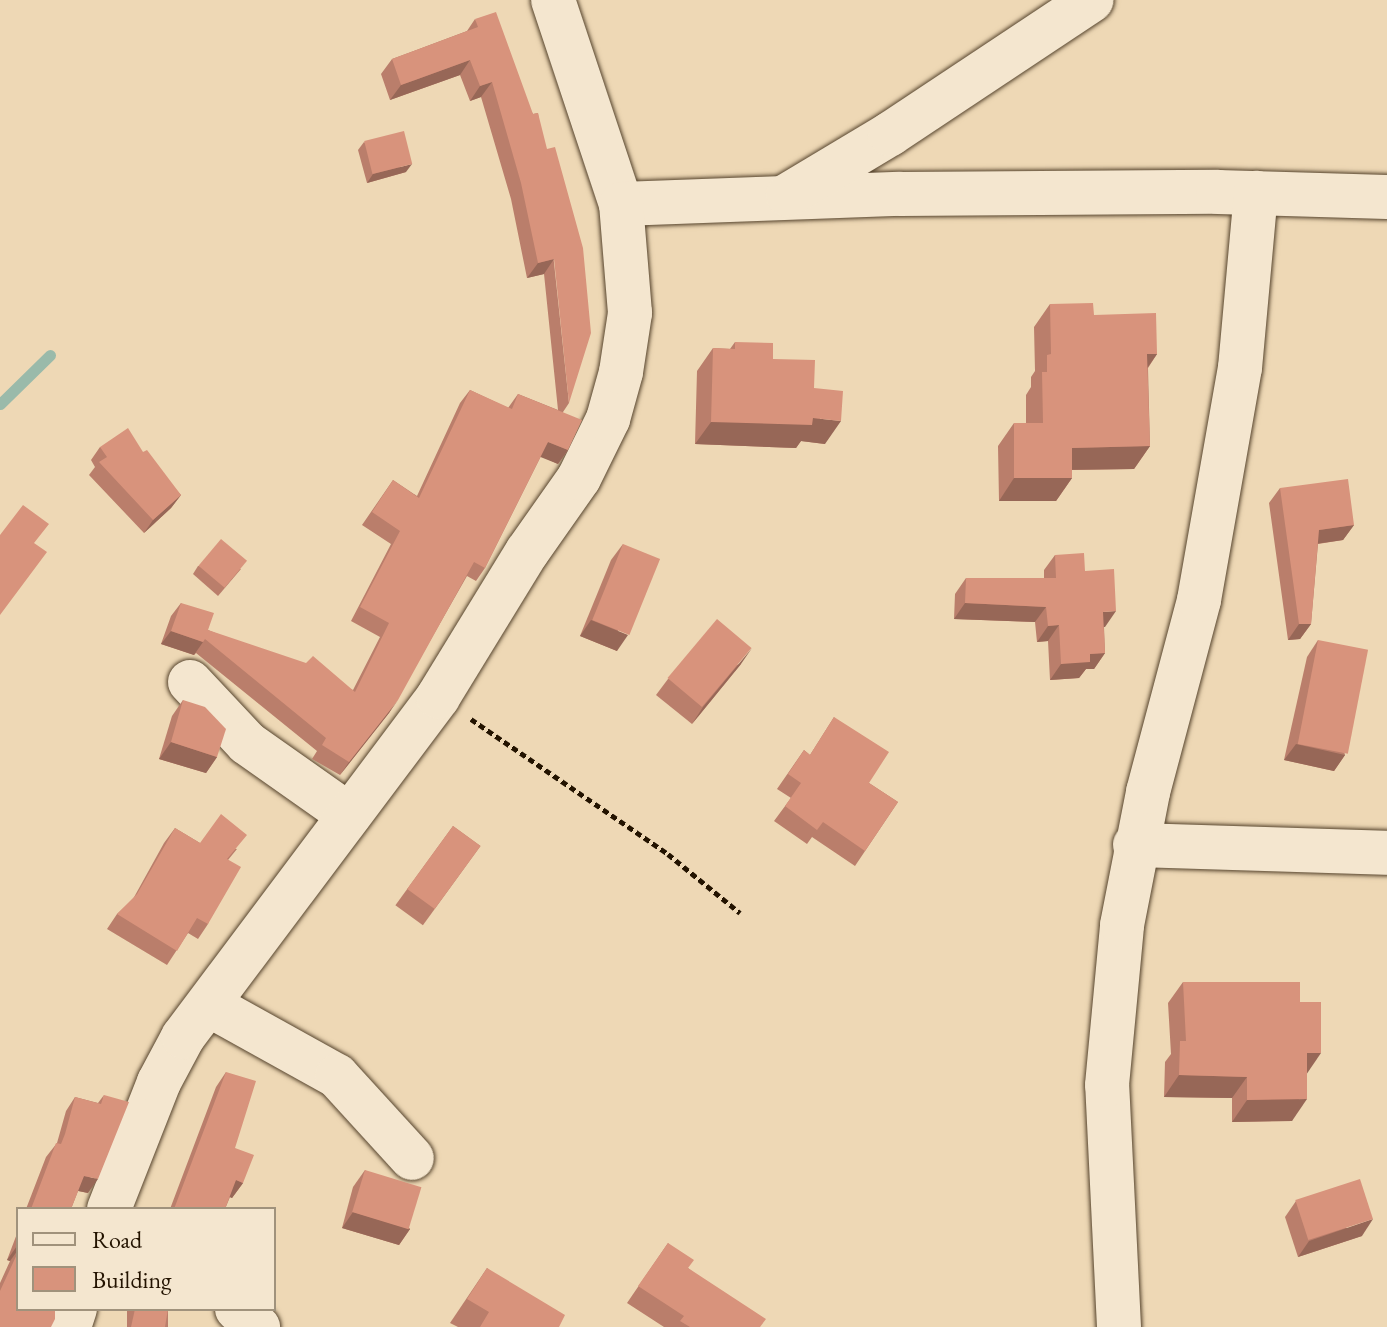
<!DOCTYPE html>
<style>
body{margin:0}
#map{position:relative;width:1387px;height:1327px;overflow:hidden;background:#eed8b5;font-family:"EB Garamond",serif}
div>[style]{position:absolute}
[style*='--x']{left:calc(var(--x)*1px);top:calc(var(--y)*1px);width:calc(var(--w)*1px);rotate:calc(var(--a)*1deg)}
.stream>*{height:11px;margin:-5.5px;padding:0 5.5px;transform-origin:5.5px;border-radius:5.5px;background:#9abaaa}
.path>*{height:5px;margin-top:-2.5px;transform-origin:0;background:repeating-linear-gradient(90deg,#231300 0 6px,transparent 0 10px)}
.roads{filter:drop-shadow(0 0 2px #56442d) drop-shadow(0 0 2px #56442d)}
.minor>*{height:44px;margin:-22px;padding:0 22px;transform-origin:22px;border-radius:22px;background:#f4e6cf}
.wall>*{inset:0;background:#ba7e6b;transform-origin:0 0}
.shaded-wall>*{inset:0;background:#976757}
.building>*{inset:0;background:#d8937c;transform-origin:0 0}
span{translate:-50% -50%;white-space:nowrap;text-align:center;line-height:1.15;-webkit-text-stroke:6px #f4e6cf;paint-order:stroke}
.legend{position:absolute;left:16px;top:1207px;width:260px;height:104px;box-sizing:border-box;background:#f4e6cf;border:2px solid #a0927c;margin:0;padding:10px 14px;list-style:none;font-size:24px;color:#231300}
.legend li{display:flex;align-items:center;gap:16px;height:40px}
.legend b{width:40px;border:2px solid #a0927c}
</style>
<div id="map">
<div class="stream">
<i style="--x:0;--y:404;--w:70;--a:-44.4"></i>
</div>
<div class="path">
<i style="--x:471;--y:719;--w:239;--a:34.4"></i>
<i style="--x:668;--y:854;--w:93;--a:39.3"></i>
</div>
<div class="roads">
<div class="minor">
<i style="--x:553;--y:0;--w:215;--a:71.6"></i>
<i style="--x:621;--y:204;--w:279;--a:-2.1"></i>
<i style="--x:900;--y:194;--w:318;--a:-0.4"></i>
<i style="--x:1218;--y:192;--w:169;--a:1.7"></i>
<i style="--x:788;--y:195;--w:119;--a:-30.9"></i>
<i style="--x:890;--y:134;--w:242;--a:-33.6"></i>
<i style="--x:190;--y:682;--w:83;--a:46.9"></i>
<i style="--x:247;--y:743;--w:125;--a:35.2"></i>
<i style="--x:1135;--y:845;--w:252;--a:1.8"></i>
<i style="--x:209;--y:1005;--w:146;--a:29"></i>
<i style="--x:337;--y:1076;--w:111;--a:47.6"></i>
<i style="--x:109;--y:1209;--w:136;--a:-68.5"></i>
<i style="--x:159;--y:1082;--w:51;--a:-61.9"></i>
<i style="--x:183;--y:1037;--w:425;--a:-53.1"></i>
<i style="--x:438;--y:697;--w:170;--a:-58.5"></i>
<i style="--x:527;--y:552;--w:90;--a:-54.9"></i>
<i style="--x:579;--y:478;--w:66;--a:-63.8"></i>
<i style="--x:608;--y:419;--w:49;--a:-74.5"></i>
<i style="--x:621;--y:372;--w:60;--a:-81.3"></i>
<i style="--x:630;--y:313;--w:109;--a:-94.7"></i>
<i style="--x:237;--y:1309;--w:28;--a:41"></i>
<i style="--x:69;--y:1327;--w:19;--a:-72"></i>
<i style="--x:1119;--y:1327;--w:242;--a:-92.8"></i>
<i style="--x:1107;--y:1085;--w:161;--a:-84.6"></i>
<i style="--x:1122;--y:925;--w:136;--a:-78.9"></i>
<i style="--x:1148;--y:792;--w:199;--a:-75.1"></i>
<i style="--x:1199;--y:600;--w:236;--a:-80"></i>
<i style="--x:1240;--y:368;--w:176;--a:-84.8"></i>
</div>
</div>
<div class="wall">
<i style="clip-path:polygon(475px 19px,533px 114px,538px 113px,569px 403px,563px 412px,568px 450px,558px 464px,541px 456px,485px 568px,476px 581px,467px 576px,389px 713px,340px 775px,312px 759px,317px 751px,196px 653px,194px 655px,161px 644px,171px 616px,181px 603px,208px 630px,353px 690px,380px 637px,351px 621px,391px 544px,362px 525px,393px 480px,417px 496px,460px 403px,470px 390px,508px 408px,518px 394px,558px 410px,544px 274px,527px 278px,511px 199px,481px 97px,470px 101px,460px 75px,390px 100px,381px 74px,392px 59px,467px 31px)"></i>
<i style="clip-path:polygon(364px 142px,406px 172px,367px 183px,358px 150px)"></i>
<i style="clip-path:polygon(1050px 304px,1094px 315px,1157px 354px,1148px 368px,1150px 446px,1134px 469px,1072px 470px,1072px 478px,1056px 501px,999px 501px,998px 446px,1014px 423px,1026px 423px,1026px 395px,1031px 387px,1031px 377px,1035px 371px,1034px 327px)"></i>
<i style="clip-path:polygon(735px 342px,773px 359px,814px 388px,825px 444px,801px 441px,796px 448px,695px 444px,697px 371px,713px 348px,730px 349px)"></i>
<i style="clip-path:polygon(100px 447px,143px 452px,181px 495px,171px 508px,144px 533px,89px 475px,95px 467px,91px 460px)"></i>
<i style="clip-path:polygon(1280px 488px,1354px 525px,1343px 540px,1318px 544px,1311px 624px,1300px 639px,1288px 640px,1269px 503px)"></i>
<i style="clip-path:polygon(623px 544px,617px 651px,580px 636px,611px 560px)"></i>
<i style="clip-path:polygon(1055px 555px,1085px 571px,1105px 627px,1104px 627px,1105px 653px,1094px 669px,1086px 669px,1079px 678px,1050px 680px,1048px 641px,1037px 642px,1035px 622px,954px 619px,955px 594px,966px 578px,1044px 578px,1044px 570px)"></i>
<i style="clip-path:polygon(198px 566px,241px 569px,218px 596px,193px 574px)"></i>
<i style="clip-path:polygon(1318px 640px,1345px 755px,1334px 771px,1284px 760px,1307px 657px)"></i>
<i style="clip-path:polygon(741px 664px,692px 724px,656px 695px,668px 679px)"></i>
<i style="clip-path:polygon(183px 700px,217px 757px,206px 773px,159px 759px,172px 716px)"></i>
<i style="clip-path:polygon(834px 717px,869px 783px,898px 802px,855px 866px,812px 837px,807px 844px,774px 821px,791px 798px,777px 789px,804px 750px,810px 755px)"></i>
<i style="left:453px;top:826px;width:34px;height:98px;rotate:36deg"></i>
<i style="clip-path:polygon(175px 828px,200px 843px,237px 849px,228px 860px,208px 924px,198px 939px,188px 933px,167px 965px,107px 929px,117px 914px,133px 899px,164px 843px)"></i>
<i style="clip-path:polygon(1183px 982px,1300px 1002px,1307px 1074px,1292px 1121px,1232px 1122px,1232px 1098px,1164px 1097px,1165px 1062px,1171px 1054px,1168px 1003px)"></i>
<i style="clip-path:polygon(226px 1072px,235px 1148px,243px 1183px,232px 1198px,230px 1197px,225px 1209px,170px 1209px,216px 1087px)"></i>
<i style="clip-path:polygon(104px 1095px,88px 1193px,78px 1191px,71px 1209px,26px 1209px,46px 1157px,57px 1143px,66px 1111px,75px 1097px,98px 1103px)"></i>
<i style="clip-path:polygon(365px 1170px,410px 1229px,399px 1245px,342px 1228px,353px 1187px)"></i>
<i style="clip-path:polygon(1296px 1201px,1362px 1236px,1298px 1257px,1285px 1217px)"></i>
<i style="clip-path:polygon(18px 1231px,18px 1309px,0 1327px,0 1283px,10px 1261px,7px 1260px)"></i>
<i style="clip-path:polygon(668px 1243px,688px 1268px,760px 1327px,664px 1327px,627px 1303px)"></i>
<i style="clip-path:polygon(487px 1268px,559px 1327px,458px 1327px,450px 1323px)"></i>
<i style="left:127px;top:1309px;width:41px;height:18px"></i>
</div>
<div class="shaded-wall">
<i style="clip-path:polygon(470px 60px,460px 75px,390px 100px,401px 85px)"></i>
<i style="clip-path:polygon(492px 82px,481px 97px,470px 101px,480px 86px)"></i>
<i style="clip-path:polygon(412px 164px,406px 172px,367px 183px,373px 174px)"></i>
<i style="clip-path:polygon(554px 259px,544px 274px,527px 278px,538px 263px)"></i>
<i style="clip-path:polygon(1147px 354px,1157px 354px,1141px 377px)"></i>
<i style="clip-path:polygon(813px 418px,841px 421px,825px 444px,801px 441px,796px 448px,695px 444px,711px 422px)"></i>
<i style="clip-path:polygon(548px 442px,568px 450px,558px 464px,538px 456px)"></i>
<i style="clip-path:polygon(1150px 446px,1134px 469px,1056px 470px,1072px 448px)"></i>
<i style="clip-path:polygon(1014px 478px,1072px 478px,1056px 501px,999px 501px)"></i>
<i style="clip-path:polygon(181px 495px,171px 508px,144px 533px,153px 520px)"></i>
<i style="clip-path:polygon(1354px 525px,1343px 540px,1308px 545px,1319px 530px)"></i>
<i style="clip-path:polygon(965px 603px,1046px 607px,1035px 622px,954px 619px)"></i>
<i style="clip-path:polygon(1116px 611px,1105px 627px,1092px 628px,1103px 612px)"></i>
<i style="clip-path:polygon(591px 620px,628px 635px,617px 651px,580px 636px)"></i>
<i style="clip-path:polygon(1299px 624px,1311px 624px,1300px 639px,1288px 640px)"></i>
<i style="clip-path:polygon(1059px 625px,1048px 641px,1037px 642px,1048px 626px)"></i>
<i style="clip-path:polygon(171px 631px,203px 642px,194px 655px,161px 644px)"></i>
<i style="clip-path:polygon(752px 648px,741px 664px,692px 724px,703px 707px)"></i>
<i style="clip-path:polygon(1105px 653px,1094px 669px,1086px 669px,1079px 678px,1050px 680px,1061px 664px,1090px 654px)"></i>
<i style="clip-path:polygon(398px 700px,389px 713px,340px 775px,349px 762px)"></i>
<i style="clip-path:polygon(171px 742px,217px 757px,206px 773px,159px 759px)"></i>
<i style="clip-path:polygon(1296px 744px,1345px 755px,1334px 771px,1284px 760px)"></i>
<i style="clip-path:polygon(1307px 1053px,1321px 1053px,1306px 1075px)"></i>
<i style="clip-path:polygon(1179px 1075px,1247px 1077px,1232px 1098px,1164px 1097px)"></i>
<i style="clip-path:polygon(1307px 1099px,1292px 1121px,1232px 1122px,1247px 1100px)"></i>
<i style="clip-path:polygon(84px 1176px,98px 1179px,88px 1193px,74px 1190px)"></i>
<i style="clip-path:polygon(236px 1180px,243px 1183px,232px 1198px,225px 1195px)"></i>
<i style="clip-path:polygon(353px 1212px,410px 1229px,399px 1245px,342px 1228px)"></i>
<i style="clip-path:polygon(1373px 1219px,1362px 1236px,1298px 1257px,1309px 1241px)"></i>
<i style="clip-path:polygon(17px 1246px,18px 1246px,18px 1250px,10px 1261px,7px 1260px)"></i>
</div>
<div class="building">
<i style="clip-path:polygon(496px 12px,533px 114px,538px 113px,547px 149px,555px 147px,583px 248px,591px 333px,569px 403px,554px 259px,538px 263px,521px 183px,492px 82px,480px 86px,470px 60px,401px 85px,392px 59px,478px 27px,475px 19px)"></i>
<i style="left:404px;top:131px;width:34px;height:41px;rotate:76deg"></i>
<i style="clip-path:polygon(1093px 303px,1094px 315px,1156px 313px,1157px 354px,1147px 354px,1150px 446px,1072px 448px,1072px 478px,1014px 478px,1014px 423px,1043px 423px,1042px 372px,1047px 372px,1047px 355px,1051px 354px,1050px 304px)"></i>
<i style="clip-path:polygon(735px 342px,773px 343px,773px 359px,815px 360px,814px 388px,843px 391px,841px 421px,813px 418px,812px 425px,711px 422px,713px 348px,735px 349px)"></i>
<i style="clip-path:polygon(470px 390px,512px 409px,518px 394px,582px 420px,568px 450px,548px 442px,485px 568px,474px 562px,398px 700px,349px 762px,322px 745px,326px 738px,205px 639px,203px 642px,171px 631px,181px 603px,214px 613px,208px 630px,306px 663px,313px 656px,355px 692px,389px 623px,360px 607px,400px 531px,372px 512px,393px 480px,419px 498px)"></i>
<i style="clip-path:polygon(128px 428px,143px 452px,147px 450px,181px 495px,153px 520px,99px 462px,107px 457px,100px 447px)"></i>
<i style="clip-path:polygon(1348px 479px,1354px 525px,1319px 530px,1311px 624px,1299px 624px,1280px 488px)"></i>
<i style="clip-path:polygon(23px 505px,49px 524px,34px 543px,47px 552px,0 615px,0 535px)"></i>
<i style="left:221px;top:539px;width:34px;height:35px;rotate:40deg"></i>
<i style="left:623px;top:544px;width:40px;height:82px;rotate:22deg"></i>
<i style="clip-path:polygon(1084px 553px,1085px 571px,1114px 569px,1116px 611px,1103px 612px,1105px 653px,1090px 654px,1090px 662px,1061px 664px,1059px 625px,1048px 626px,1046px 607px,965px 603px,966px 578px,1056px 578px,1055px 555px)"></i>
<i style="left:717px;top:619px;width:45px;height:77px;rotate:40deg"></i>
<i style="left:1318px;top:640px;width:51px;height:106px;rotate:11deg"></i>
<i style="clip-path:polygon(183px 700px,205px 707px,226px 729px,217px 757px,171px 742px)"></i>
<i style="clip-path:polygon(834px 717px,889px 752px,869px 783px,898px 802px,865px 851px,823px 822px,817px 830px,785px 806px,801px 783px,788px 774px,804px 750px,810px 755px)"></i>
<i style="clip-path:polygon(221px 814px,247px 835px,227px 859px,241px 867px,208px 924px,197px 918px,177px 951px,117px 914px,137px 894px,175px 828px,200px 843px)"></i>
<i style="left:453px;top:826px;width:34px;height:78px;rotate:36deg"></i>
<i style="clip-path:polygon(1183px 982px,1300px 982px,1300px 1002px,1321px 1002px,1321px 1053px,1307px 1053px,1307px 1099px,1247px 1100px,1247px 1077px,1179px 1075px,1180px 1041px,1186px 1041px)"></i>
<i style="clip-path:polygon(226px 1072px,256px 1081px,235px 1148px,254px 1155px,243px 1183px,236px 1180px,225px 1209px,174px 1209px)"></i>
<i style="clip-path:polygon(104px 1095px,129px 1102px,98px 1179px,84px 1176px,71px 1209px,31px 1209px,56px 1143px,61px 1144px,65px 1134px,75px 1097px,101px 1104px)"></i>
<i style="left:365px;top:1170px;width:59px;height:44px;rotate:17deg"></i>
<i style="left:1360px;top:1179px;width:42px;height:68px;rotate:72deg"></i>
<i style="clip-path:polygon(668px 1243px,694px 1260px,688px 1268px,766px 1319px,760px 1327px,690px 1327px,680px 1321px,684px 1316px,638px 1286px)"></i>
<i style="clip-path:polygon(18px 1252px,18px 1309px,55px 1309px,55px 1319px,51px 1327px,0 1327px,0 1291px)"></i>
<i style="clip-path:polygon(487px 1268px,565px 1315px,559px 1327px,480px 1327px,489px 1312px,467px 1299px)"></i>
<i style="clip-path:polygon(135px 1309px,168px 1309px,165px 1327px,131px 1327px)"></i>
</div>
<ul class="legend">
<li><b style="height:10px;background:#f4e6cf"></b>Road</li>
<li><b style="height:22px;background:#d8937c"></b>Building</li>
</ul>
</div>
